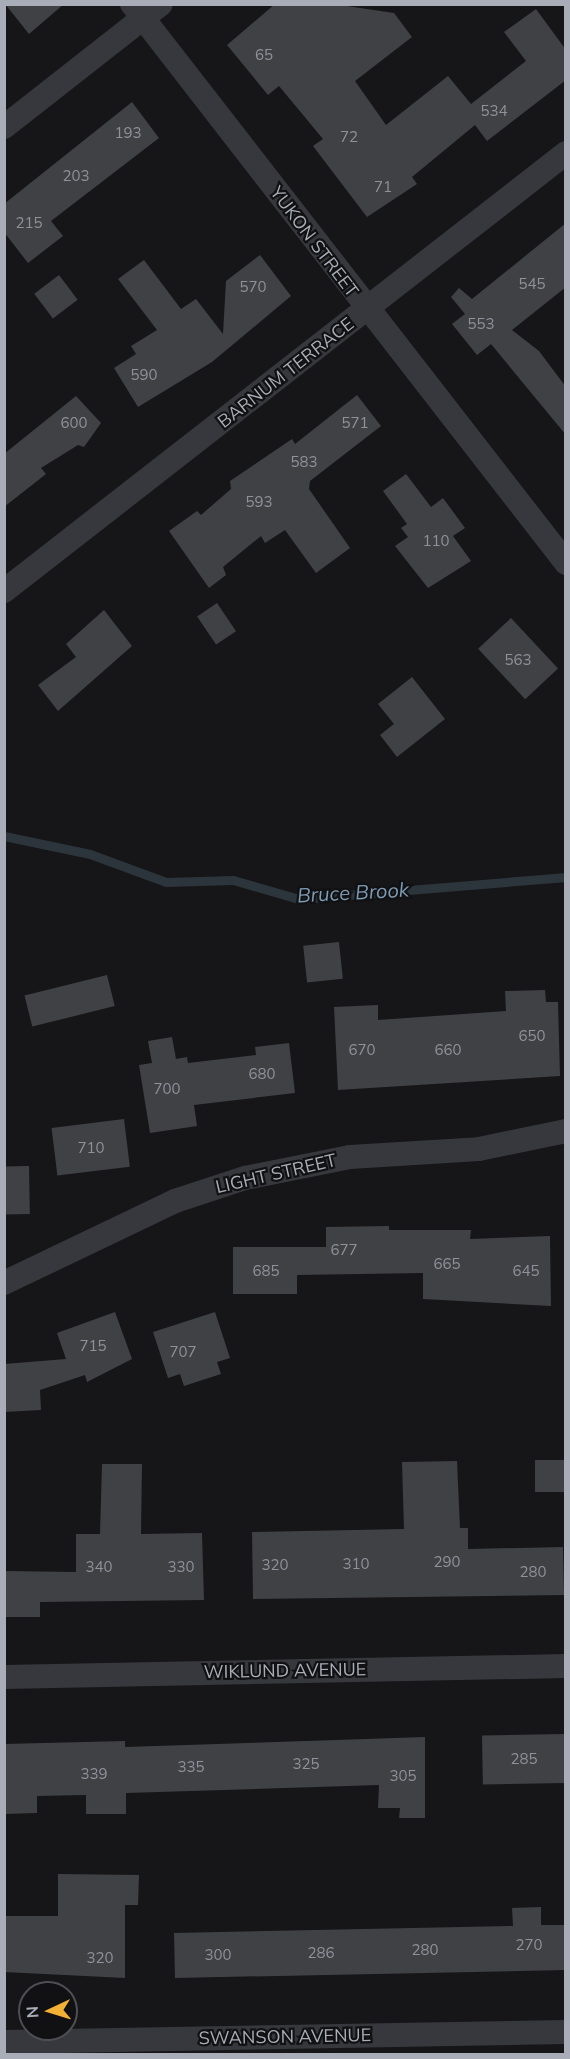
<!DOCTYPE html>
<style>
body{margin:0}
#map{position:relative;width:570px;height:2059px;overflow:hidden;background:#161618;font-family:Mulish,sans-serif}
div>[style]{position:absolute}
[style*='--x']{left:calc(var(--x)*1px);top:calc(var(--y)*1px);width:calc(var(--w)*1px);rotate:calc(var(--a)*1deg)}
.stream>*{height:9px;margin:-4.5px;padding:0 4.5px;transform-origin:4.5px;border-radius:4.5px;background:#2c353c}
.building>*{inset:0;background:#404145;transform-origin:0 0}
.minor>*{height:24px;margin:-12px;padding:0 12px;transform-origin:12px;border-radius:12px;background:#37383d}
span{translate:-50% -50%;white-space:nowrap;text-align:center;line-height:1.15;-webkit-text-stroke:4.5px #111113;paint-order:stroke}
.number-label{font-size:15px;color:#8e929b}
.number-label span{-webkit-text-stroke-width:0}
.street-label{font-size:18px;color:#a8adb8}
.water-label{font-size:20px;color:#7f9bb3;font-style:italic}
.frame{position:absolute;inset:0;border:6px solid #a8adb8;pointer-events:none}
.north{position:absolute;left:18px;top:1981px;width:60px;height:60px;box-sizing:border-box;background:#111113;border:2px solid #4d4f55;border-radius:50%;rotate:266deg;font-size:16px;font-weight:700;line-height:24px;text-align:center;color:#a8adb8}
.north::after{content:'';display:block;margin:auto;width:21px;height:27px;background:#f2b134;clip-path:polygon(50% 0,100% 100%,50% 72%,0 100%)}
</style>
<div id="map">
<div class="stream">
<i style="--x:4;--y:836;--w:88;--a:11.8"></i>
<i style="--x:90;--y:854;--w:81;--a:20.2"></i>
<i style="--x:166;--y:882;--w:67;--a:-1.7"></i>
<i style="--x:233;--y:880;--w:69;--a:16.1"></i>
<i style="--x:299;--y:899;--w:268;--a:-4.7"></i>
</div>
<div class="building">
<i style="clip-path:polygon(5px 4px,64px 4px,29px 34px)"></i>
<i style="clip-path:polygon(275px 4px,333px 4px,394px 13px,412px 37px,355px 81px,386px 125px,448px 76px,471px 104px,526px 61px,504px 32px,536px 9px,566px 50px,566px 80px,487px 141px,475px 125px,412px 177px,417px 184px,367px 217px,313px 146px,323px 139px,279px 86px,268px 95px,227px 45px)"></i>
<i style="clip-path:polygon(132px 102px,159px 138px,51px 221px,63px 236px,28px 263px,4px 232px,4px 204px)"></i>
<i style="clip-path:polygon(566px 223px,566px 287px,512px 330px,539px 351px,566px 387px,566px 435px,491px 344px,477px 355px,452px 324px,465px 314px,451px 297px,459px 288px,472px 299px)"></i>
<i style="clip-path:polygon(260px 255px,291px 296px,212px 362px,138px 407px,114px 368px,136px 354px,131px 346px,157px 330px,118px 279px,144px 260px,181px 309px,196px 299px,223px 334px,226px 281px)"></i>
<i style="left:59px;top:275px;width:31px;height:31px;rotate:53deg"></i>
<i style="clip-path:polygon(357px 395px,381px 426px,310px 481px,309px 489px,350px 548px,316px 573px,285px 530px,265px 543px,261px 536px,223px 567px,226px 575px,209px 588px,169px 531px,197px 511px,201px 515px,231px 489px,230px 481px,292px 439px,295px 444px)"></i>
<i style="clip-path:polygon(76px 396px,101px 423px,84px 447px,78px 445px,41px 468px,46px 474px,4px 507px,4px 454px)"></i>
<i style="clip-path:polygon(406px 474px,431px 507px,443px 498px,465px 528px,453px 536px,471px 561px,428px 588px,395px 546px,408px 537px,401px 528px,407px 524px,383px 491px)"></i>
<i style="left:217px;top:603px;width:34px;height:24px;rotate:56deg"></i>
<i style="clip-path:polygon(104px 610px,132px 646px,58px 711px,38px 685px,76px 657px,66px 644px)"></i>
<i style="left:511px;top:618px;width:69px;height:45px;rotate:47deg"></i>
<i style="clip-path:polygon(412px 677px,445px 719px,397px 757px,380px 735px,394px 724px,378px 704px)"></i>
<i style="left:339px;top:942px;width:37px;height:36px;rotate:84deg"></i>
<i style="left:107px;top:975px;width:32px;height:85px;rotate:76deg"></i>
<i style="clip-path:polygon(545px 990px,546px 1002px,558px 1002px,560px 1076px,338px 1090px,334px 1007px,378px 1005px,378px 1020px,506px 1011px,505px 991px)"></i>
<i style="clip-path:polygon(172px 1037px,176px 1059px,187px 1057px,188px 1063px,256px 1055px,255px 1047px,289px 1043px,295px 1093px,194px 1105px,197px 1126px,150px 1133px,139px 1065px,152px 1063px,148px 1041px)"></i>
<i style="left:124px;top:1119px;width:48px;height:73px;rotate:83deg"></i>
<i style="left:29px;top:1166px;width:48px;height:25px;rotate:89deg"></i>
<i style="clip-path:polygon(389px 1226px,389px 1230px,471px 1230px,470px 1239px,550px 1236px,551px 1306px,423px 1299px,423px 1273px,297px 1275px,297px 1294px,233px 1294px,233px 1247px,326px 1247px,326px 1227px)"></i>
<i style="clip-path:polygon(115px 1312px,132px 1359px,87px 1382px,85px 1375px,40px 1390px,41px 1410px,4px 1412px,4px 1364px,66px 1359px,57px 1333px)"></i>
<i style="clip-path:polygon(215px 1312px,230px 1358px,217px 1362px,221px 1374px,184px 1386px,180px 1374px,168px 1378px,153px 1332px)"></i>
<i style="left:535px;top:1460px;width:31px;height:32px"></i>
<i style="clip-path:polygon(457px 1461px,460px 1528px,468px 1528px,468px 1549px,563px 1547px,564px 1595px,253px 1599px,252px 1532px,404px 1529px,402px 1462px)"></i>
<i style="clip-path:polygon(102px 1464px,142px 1464px,141px 1534px,202px 1533px,204px 1600px,40px 1602px,40px 1617px,4px 1617px,4px 1571px,76px 1572px,76px 1534px,100px 1534px)"></i>
<i style="left:565px;top:1734px;width:49px;height:83px;rotate:89deg"></i>
<i style="clip-path:polygon(425px 1737px,425px 1818px,399px 1818px,400px 1808px,378px 1808px,379px 1785px,126px 1793px,126px 1814px,86px 1814px,86px 1795px,37px 1796px,37px 1813px,4px 1814px,4px 1744px,125px 1741px,125px 1747px)"></i>
<i style="clip-path:polygon(58px 1874px,139px 1875px,138px 1905px,125px 1905px,125px 1978px,4px 1972px,4px 1916px,58px 1916px)"></i>
<i style="clip-path:polygon(541px 1907px,541px 1925px,566px 1925px,566px 1970px,175px 1978px,174px 1933px,513px 1926px,512px 1908px)"></i>
</div>
<div class="minor">
<i style="--x:132;--y:4;--w:708;--a:52.17"></i>
<i style="--x:4;--y:127;--w:199;--a:-38.1"></i>
<i style="--x:4;--y:591;--w:713;--a:-37.93"></i>
<i style="--x:4;--y:1283;--w:190;--a:-25.6"></i>
<i style="--x:175;--y:1201;--w:74;--a:-18.2"></i>
<i style="--x:245;--y:1178;--w:107;--a:-11.3"></i>
<i style="--x:350;--y:1157;--w:129;--a:-3.5"></i>
<i style="--x:479;--y:1149;--w:89;--a:-11.7"></i>
<i style="--x:4;--y:1677;--w:562;--a:-1.12"></i>
<i style="--x:4;--y:2042;--w:562;--a:-1.02"></i>
</div>
<div class="number-label">
<span style="left:264px;top:55px">65</span>
<span style="left:494px;top:111px">534</span>
<span style="left:128px;top:133px">193</span>
<span style="left:349px;top:137px">72</span>
<span style="left:76px;top:176px">203</span>
<span style="left:383px;top:187px">71</span>
<span style="left:29px;top:223px">215</span>
<span style="left:532px;top:284px">545</span>
<span style="left:253px;top:287px">570</span>
<span style="left:481px;top:324px">553</span>
<span style="left:144px;top:375px">590</span>
<span style="left:74px;top:423px">600</span>
<span style="left:355px;top:423px">571</span>
<span style="left:304px;top:462px">583</span>
<span style="left:259px;top:502px">593</span>
<span style="left:436px;top:541px">110</span>
<span style="left:518px;top:660px">563</span>
<span style="left:532px;top:1036px">650</span>
<span style="left:362px;top:1050px">670</span>
<span style="left:448px;top:1050px">660</span>
<span style="left:262px;top:1074px">680</span>
<span style="left:167px;top:1089px">700</span>
<span style="left:91px;top:1148px">710</span>
<span style="left:344px;top:1250px">677</span>
<span style="left:447px;top:1264px">665</span>
<span style="left:266px;top:1271px">685</span>
<span style="left:526px;top:1271px">645</span>
<span style="left:93px;top:1346px">715</span>
<span style="left:183px;top:1352px">707</span>
<span style="left:447px;top:1562px">290</span>
<span style="left:356px;top:1564px">310</span>
<span style="left:275px;top:1565px">320</span>
<span style="left:99px;top:1567px">340</span>
<span style="left:181px;top:1567px">330</span>
<span style="left:533px;top:1572px">280</span>
<span style="left:524px;top:1759px">285</span>
<span style="left:306px;top:1764px">325</span>
<span style="left:191px;top:1767px">335</span>
<span style="left:94px;top:1774px">339</span>
<span style="left:403px;top:1776px">305</span>
<span style="left:529px;top:1945px">270</span>
<span style="left:425px;top:1950px">280</span>
<span style="left:321px;top:1953px">286</span>
<span style="left:218px;top:1955px">300</span>
<span style="left:100px;top:1958px">320</span>
</div>
<div class="street-label">
<span style="left:314px;top:242px;rotate:53deg">YUKON STREET</span>
<span style="left:286px;top:373px;rotate:-38deg">BARNUM TERRACE</span>
<span style="left:276px;top:1174px;rotate:-13deg">LIGHT STREET</span>
<span style="left:285px;top:1671px;rotate:-1deg">WIKLUND AVENUE</span>
<span style="left:285px;top:2037px;rotate:-1deg">SWANSON AVENUE</span>
</div>
<div class="water-label">
<span style="left:353px;top:892px;rotate:-3deg">Bruce Brook</span>
</div>
<div class="frame"></div>
<div class="north">N</div>
</div>
